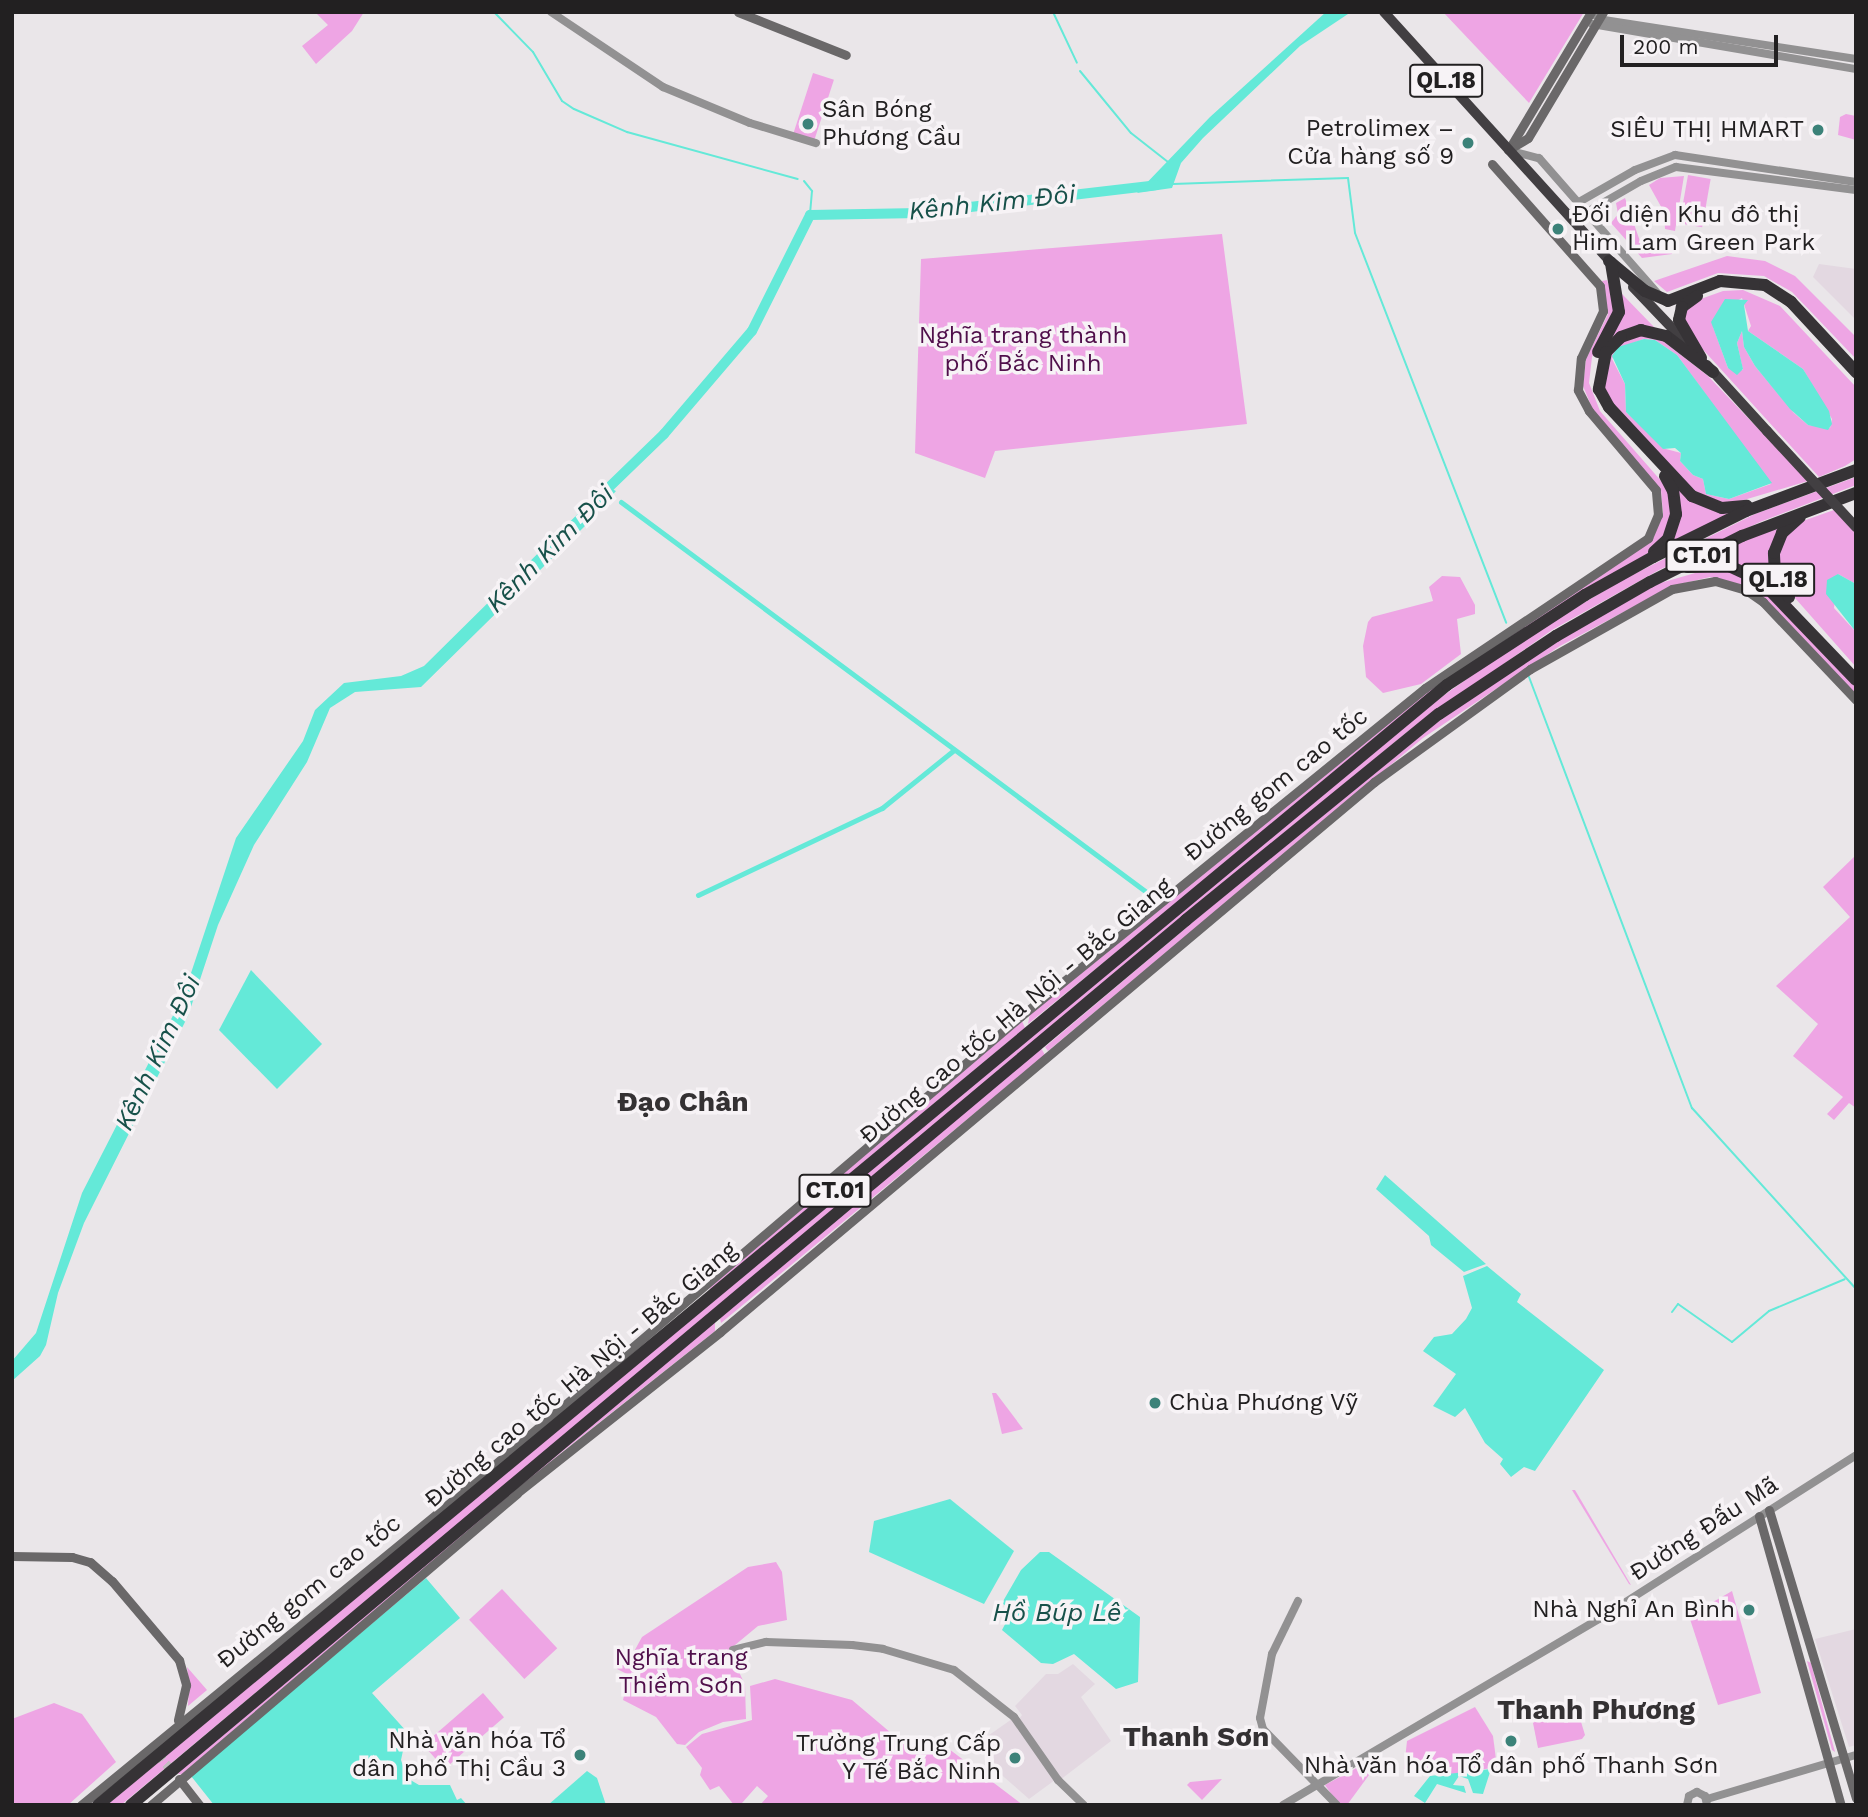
<!DOCTYPE html>
<meta charset="utf-8">
<style>
body{margin:0}
#map{position:relative;width:1868px;height:1817px;overflow:hidden;background:#eae6e9;font-family:"Work Sans",sans-serif}
div>[style]{position:absolute}
[style*='--x']{left:calc(var(--x)*1px);top:calc(var(--y)*1px);width:calc(var(--w)*1px);rotate:calc(var(--a)*1deg)}
.built>*{inset:0;background:#e3d8e1}
.green>*{inset:0;background:#eea5e4;transform-origin:0 0}
.water>*{inset:0;background:#64e9d8}
.stream>*{height:2px;margin:-1px;padding:0 1px;transform-origin:1px;border-radius:1px;background:#64e9d8}
.canal>*{height:5px;margin:-2.5px;padding:0 2.5px;transform-origin:2.5px;border-radius:2.5px;background:#64e9d8}
.river>*{height:10px;margin:-5px;padding:0 5px;transform-origin:5px;border-radius:5px;background:#64e9d8}
.secondary-tunnel>*{height:9px;margin-top:-4.5px;transform-origin:0;background:repeating-linear-gradient(90deg,#c2bec1 0 9px,transparent 0 13.5px)}
.tertiary>*{height:8px;margin:-4px;padding:0 4px;transform-origin:4px;border-radius:4px;background:#929192}
.secondary>*{height:9px;margin:-4.5px;padding:0 4.5px;transform-origin:4.5px;border-radius:4.5px;background:#6a6869}
.trunk>*{height:10px;margin:-5px;padding:0 5px;transform-origin:5px;border-radius:5px;background:#423f42}
.motorway>*{height:12px;margin:-6px;padding:0 6px;transform-origin:6px;border-radius:6px;background:#363336}
.trunk-bridge>*{height:10px;margin:-5px;padding:0 5px;transform-origin:5px;border-radius:5px;background:#423f42}
.dots>*{width:19px;height:19px;translate:-50% -50%;box-sizing:border-box;border:4px solid #f7f3f6;border-radius:50%}
span{translate:-50% -50%;white-space:nowrap;text-align:center;line-height:1.15;-webkit-text-stroke:7px #f7f3f6;paint-order:stroke}
.shield-label span{padding:2px 5px;background:#f7f3f6;border:2px solid;border-radius:5px;-webkit-text-stroke-width:0}
.shield-label{font-size:23px;color:#222021;font-weight:700}
.poi-label{font-size:24px;color:#222021}
.left{translate:0 -50%;text-align:left}
.right{translate:-100% -50%;text-align:right}
.park-label{font-size:24px;color:#500f4b}
.street-label{font-size:24px;color:#222021}
.water-label{font-size:26px;color:#17514a;font-style:italic}
.quarter-label{font-size:28px;color:#343133;font-weight:700}
.frame{position:absolute;inset:0;border:14px solid #222021;pointer-events:none}
.scale{position:absolute;left:1620px;top:35px;width:158px;height:32px;box-sizing:border-box;border:4px solid #222021;border-top:0;padding-left:9px;font-size:21px;line-height:24px;white-space:nowrap;color:#222021;-webkit-text-stroke:5px #f7f3f6;paint-order:stroke}
</style>
<div id="map">
<div class="built">
<i style="clip-path:polygon(1819px 264px,1856px 269px,1856px 320px,1813px 277px)"></i>
<i style="clip-path:polygon(1856px 1629px,1856px 1745px,1849px 1747px,1815px 1639px)"></i>
<i style="clip-path:polygon(1073px 1664px,1095px 1684px,1081px 1697px,1111px 1741px,1060px 1780px,1019px 1719px,1022px 1715px,1015px 1706px,1046px 1674px,1058px 1674px)"></i>
<i style="clip-path:polygon(1012px 1719px,1055px 1780px,1029px 1799px,996px 1770px,982px 1740px)"></i>
</div>
<div class="green">
<i style="clip-path:polygon(315px 12px,364px 12px,352px 31px,316px 64px,302px 46px,328px 25px)"></i>
<i style="clip-path:polygon(1443px 12px,1584px 12px,1529px 103px)"></i>
<i style="left:813px;top:73px;width:22px;height:67px;rotate:18deg"></i>
<i style="clip-path:polygon(1846px 114px,1856px 116px,1856px 140px,1838px 135px,1840px 117px)"></i>
<i style="left:1688px;top:175px;width:23px;height:49px;rotate:10deg"></i>
<i style="clip-path:polygon(1684px 176px,1675px 231px,1665px 229px,1664px 212px,1649px 185px,1660px 178px)"></i>
<i style="clip-path:polygon(1625px 198px,1642px 247px,1651px 250px,1660px 246px,1664px 236px,1675px 236px,1672px 254px,1642px 258px,1611px 223px,1618px 214px,1616px 203px)"></i>
<i style="clip-path:polygon(1222px 234px,1247px 424px,995px 451px,985px 478px,915px 453px,921px 259px)"></i>
<i style="clip-path:polygon(1727px 256px,1765px 261px,1795px 276px,1856px 337px,1856px 359px,1792px 292px,1764px 276px,1718px 273px,1667px 292px,1654px 281px)"></i>
<i style="clip-path:polygon(1607px 280px,1616px 308px,1592px 357px,1589px 383px,1600px 411px,1669px 490px,1671px 526px,1653px 550px,1478px 658px,1028px 1024px,1030px 1013px,1383px 725px,1438px 683px,1653px 538px,1663px 513px,1661px 490px,1593px 410px,1583px 386px,1586px 359px,1608px 314px,1602px 281px)"></i>
<i style="clip-path:polygon(evenodd,1743px 290px,1780px 306px,1856px 387px,1856px 459px,1845px 466px,1819px 477px,1687px 332px,1684px 313px,1698px 300px,1723px 291px,1743px 290px,1742px 298px,1751px 326px,1748px 331px,1803px 369px,1832px 419px,1830px 428px,1808px 425px,1794px 413px,1755px 366px,1744px 347px,1742px 331px,1737px 343px,1743px 370px,1728px 368px,1713px 327px,1723px 309px,1742px 298px)"></i>
<i style="clip-path:polygon(1622px 294px,1655px 328px,1611px 342px)"></i>
<i style="clip-path:polygon(evenodd,1654px 334px,1708px 376px,1808px 481px,1727px 505px,1686px 487px,1604px 395px,1602px 364px,1624px 338px,1654px 334px,1644px 339px,1655px 340px,1677px 355px,1771px 484px,1729px 499px,1706px 494px,1703px 479px,1693px 475px,1680px 461px,1681px 453px,1666px 449px,1626px 412px,1625px 384px,1612px 359px,1622px 347px,1644px 339px)"></i>
<i style="clip-path:polygon(1856px 477px,1856px 485px,1760px 522px,1659px 570px,1552px 630px,1407px 732px,121px 1805px,107px 1805px,1405px 723px,1523px 639px,1624px 579px,1755px 514px)"></i>
<i style="clip-path:polygon(1672px 483px,1688px 495px,1735px 511px,1665px 548px,1670px 540px)"></i>
<i style="clip-path:polygon(1834px 510px,1856px 534px,1856px 584px,1838px 574px,1834px 608px,1856px 632px,1856px 667px,1780px 581px,1777px 547px,1800px 522px)"></i>
<i style="clip-path:polygon(1790px 519px,1779px 533px,1775px 583px,1797px 611px,1755px 573px,1694px 562px)"></i>
<i style="clip-path:polygon(1716px 567px,1749px 577px,1856px 683px,1856px 696px,1739px 584px,1710px 577px,1672px 586px,1560px 646px,1423px 738px,1048px 1051px,1045px 1047px,1368px 774px,1513px 666px,1657px 584px)"></i>
<i style="clip-path:polygon(1442px 576px,1460px 577px,1475px 605px,1475px 614px,1457px 619px,1461px 654px,1421px 684px,1383px 693px,1366px 677px,1363px 646px,1368px 622px,1372px 617px,1433px 601px,1429px 587px)"></i>
<i style="clip-path:polygon(1856px 855px,1856px 1108px,1849px 1103px,1834px 1120px,1827px 1114px,1843px 1097px,1793px 1056px,1818px 1024px,1776px 986px,1850px 917px,1823px 887px)"></i>
<i style="clip-path:polygon(1022px 1021px,1025px 1028px,710px 1290px,709px 1286px)"></i>
<i style="clip-path:polygon(1041px 1048px,1045px 1055px,721px 1323px,720px 1318px)"></i>
<i style="clip-path:polygon(715px 1321px,715px 1331px,562px 1452px,182px 1775px,174px 1772px)"></i>
<i style="clip-path:polygon(992px 1393px,996px 1393px,1023px 1429px,1002px 1434px)"></i>
<i style="clip-path:polygon(1572px 1490px,1575px 1490px,1631px 1585px,1629px 1584px)"></i>
<i style="clip-path:polygon(776px 1562px,782px 1572px,787px 1620px,758px 1626px,729px 1650px,745px 1685px,746px 1719px,723px 1722px,699px 1732px,685px 1745px,677px 1744px,656px 1717px,623px 1700px,629px 1675px,617px 1669px,621px 1656px,631px 1657px,642px 1637px,748px 1567px)"></i>
<i style="left:502px;top:1589px;width:81px;height:45px;rotate:47deg"></i>
<i style="clip-path:polygon(1732px 1591px,1761px 1693px,1718px 1705px,1689px 1616px)"></i>
<i style="clip-path:polygon(1807px 1661px,1811px 1663px,1835px 1752px,1832px 1750px)"></i>
<i style="clip-path:polygon(187px 1667px,207px 1690px,188px 1706px,189px 1684px)"></i>
<i style="clip-path:polygon(775px 1679px,852px 1700px,904px 1744px,916px 1748px,926px 1738px,949px 1749px,1023px 1805px,760px 1805px,768px 1796px,757px 1786px,742px 1803px,734px 1805px,719px 1786px,710px 1790px,700px 1775px,702px 1768px,686px 1747px,702px 1734px,752px 1720px,750px 1686px)"></i>
<i style="left:483px;top:1693px;width:32px;height:79px;rotate:49deg"></i>
<i style="clip-path:polygon(1575px 1702px,1585px 1735px,1582px 1739px,1538px 1748px,1532px 1718px)"></i>
<i style="clip-path:polygon(54px 1703px,82px 1714px,116px 1762px,68px 1805px,12px 1805px,12px 1719px)"></i>
<i style="clip-path:polygon(1475px 1707px,1493px 1736px,1497px 1767px,1449px 1775px,1404px 1769px,1407px 1741px)"></i>
<i style="clip-path:polygon(1362px 1765px,1369px 1775px,1347px 1805px,1339px 1805px,1325px 1785px)"></i>
<i style="clip-path:polygon(1222px 1779px,1202px 1800px,1187px 1785px,1190px 1782px)"></i>
</div>
<div class="water">
<i style="clip-path:polygon(1326px 12px,1351px 12px,1300px 46px,1203px 138px,1181px 163px,1172px 188px,1137px 193px,1210px 117px)"></i>
<i style="clip-path:polygon(1725px 299px,1748px 300px,1744px 305px,1748px 331px,1803px 369px,1829px 411px,1832px 424px,1828px 430px,1808px 425px,1790px 409px,1755px 366px,1744px 347px,1742px 331px,1737px 343px,1743px 369px,1737px 375px,1728px 368px,1711px 322px)"></i>
<i style="clip-path:polygon(1644px 339px,1655px 340px,1677px 355px,1772px 483px,1729px 499px,1706px 494px,1703px 479px,1693px 475px,1680px 461px,1681px 453px,1675px 448px,1663px 449px,1626px 412px,1625px 384px,1612px 356px,1618px 347px)"></i>
<i style="clip-path:polygon(606px 486px,616px 491px,586px 525px,421px 687px,355px 692px,330px 708px,307px 762px,254px 845px,218px 925px,188px 1016px,84px 1223px,58px 1293px,46px 1345px,40px 1356px,12px 1381px,12px 1361px,36px 1333px,82px 1193px,184px 994px,236px 838px,303px 741px,315px 710px,344px 683px,401px 676px,424px 666px)"></i>
<i style="clip-path:polygon(1838px 574px,1856px 584px,1856px 632px,1826px 594px,1827px 580px)"></i>
<i style="clip-path:polygon(251px 970px,322px 1044px,277px 1089px,219px 1030px)"></i>
<i style="clip-path:polygon(1385px 1175px,1486px 1264px,1464px 1272px,1431px 1245px,1429px 1236px,1376px 1189px)"></i>
<i style="clip-path:polygon(1487px 1266px,1521px 1294px,1517px 1302px,1604px 1370px,1535px 1471px,1524px 1467px,1511px 1477px,1500px 1464px,1503px 1459px,1485px 1443px,1465px 1408px,1455px 1417px,1433px 1406px,1456px 1374px,1423px 1351px,1434px 1337px,1452px 1334px,1466px 1319px,1472px 1308px,1463px 1276px)"></i>
<i style="clip-path:polygon(950px 1499px,1014px 1551px,984px 1604px,869px 1552px,874px 1521px)"></i>
<i style="clip-path:polygon(1040px 1552px,1049px 1552px,1140px 1617px,1138px 1682px,1116px 1689px,1074px 1654px,1053px 1664px,1041px 1663px,1002px 1630px,1012px 1611px,1002px 1603px,1021px 1570px)"></i>
<i style="clip-path:polygon(426px 1578px,460px 1618px,372px 1693px,407px 1732px,401px 1760px,407px 1778px,419px 1785px,450px 1785px,457px 1800px,461px 1798px,467px 1805px,214px 1805px,191px 1776px)"></i>
<i style="clip-path:polygon(1491px 1769px,1483px 1794px,1473px 1793px,1468px 1779px,1459px 1776px,1453px 1785px,1464px 1786px,1466px 1793px,1437px 1784px,1425px 1803px,1414px 1796px,1430px 1776px)"></i>
<i style="clip-path:polygon(587px 1771px,597px 1778px,606px 1805px,548px 1805px)"></i>
</div>
<div class="stream">
<i style="--x:494;--y:12;--w:56;--a:45.7"></i>
<i style="--x:533;--y:52;--w:57;--a:59.4"></i>
<i style="--x:562;--y:101;--w:14;--a:34"></i>
<i style="--x:574;--y:109;--w:58;--a:23.5"></i>
<i style="--x:627;--y:132;--w:177;--a:15.4"></i>
<i style="--x:1053;--y:12;--w:56;--a:64.8"></i>
<i style="--x:1080;--y:71;--w:80;--a:50.6"></i>
<i style="--x:1131;--y:133;--w:47;--a:38.1"></i>
<i style="--x:804;--y:181;--w:13;--a:51"></i>
<i style="--x:812;--y:191;--w:24;--a:95"></i>
<i style="--x:1173;--y:184;--w:175;--a:-2"></i>
<i style="--x:1348;--y:178;--w:55;--a:82.7"></i>
<i style="--x:1355;--y:233;--w:418;--a:68.8"></i>
<i style="--x:1529;--y:677;--w:461;--a:69.3"></i>
<i style="--x:1692;--y:1108;--w:244;--a:47.8"></i>
<i style="--x:1672;--y:1312;--w:10;--a:-53"></i>
<i style="--x:1678;--y:1304;--w:66;--a:35.1"></i>
<i style="--x:1732;--y:1342;--w:48;--a:-40"></i>
<i style="--x:1769;--y:1311;--w:82;--a:-22.8"></i>
</div>
<div class="canal">
<i style="--x:621;--y:502;--w:666;--a:36.58"></i>
<i style="--x:698;--y:895;--w:204;--a:-25.3"></i>
<i style="--x:882;--y:808;--w:92;--a:-38.9"></i>
</div>
<div class="river">
<i style="--x:600;--y:496;--w:89;--a:-44.1"></i>
<i style="--x:664;--y:434;--w:135;--a:-49.5"></i>
<i style="--x:752;--y:331;--w:130;--a:-63.4"></i>
<i style="--x:810;--y:215;--w:109;--a:-1.1"></i>
<i style="--x:919;--y:213;--w:239;--a:-6.7"></i>
</div>
<div class="secondary-tunnel">
<i style="--x:157;--y:1753;--w:26;--a:50"></i>
</div>
<div class="tertiary">
<i style="--x:551;--y:12;--w:135;--a:33.8"></i>
<i style="--x:663;--y:87;--w:94;--a:22.5"></i>
<i style="--x:750;--y:123;--w:69;--a:16.9"></i>
<i style="--x:1594;--y:15;--w:11;--a:27"></i>
<i style="--x:1604;--y:20;--w:255;--a:8.8"></i>
<i style="--x:1592;--y:24;--w:268;--a:9.7"></i>
<i style="--x:1510;--y:151;--w:30;--a:14"></i>
<i style="--x:1539;--y:158;--w:181;--a:48.8"></i>
<i style="--x:1579;--y:202;--w:64;--a:-29.7"></i>
<i style="--x:1635;--y:170;--w:43;--a:-20.6"></i>
<i style="--x:1675;--y:155;--w:183;--a:8.5"></i>
<i style="--x:1587;--y:212;--w:62;--a:-29.9"></i>
<i style="--x:1641;--y:181;--w:38;--a:-22"></i>
<i style="--x:1676;--y:167;--w:181;--a:7.3"></i>
<i style="--x:1298;--y:1601;--w:59;--a:116.1"></i>
<i style="--x:1272;--y:1654;--w:65;--a:100.6"></i>
<i style="--x:1260;--y:1718;--w:11;--a:75"></i>
<i style="--x:1263;--y:1729;--w:106;--a:45.8"></i>
<i style="--x:733;--y:1650;--w:34;--a:-14"></i>
<i style="--x:766;--y:1642;--w:86;--a:2"></i>
<i style="--x:852;--y:1645;--w:31;--a:7"></i>
<i style="--x:883;--y:1649;--w:74;--a:16.5"></i>
<i style="--x:954;--y:1670;--w:76;--a:38.1"></i>
<i style="--x:1014;--y:1717;--w:77;--a:55.1"></i>
<i style="--x:1058;--y:1780;--w:36;--a:44"></i>
<i style="--x:1707;--y:1799;--w:155;--a:-16.5"></i>
<i style="--x:1283;--y:1805;--w:367;--a:-30.5"></i>
<i style="--x:1599;--y:1619;--w:305;--a:-32.5"></i>
<i style="--x:1687;--y:1805;--w:9;--a:-77"></i>
<i style="--x:1689;--y:1796;--w:9;--a:-27"></i>
<i style="--x:1697;--y:1792;--w:9;--a:27"></i>
<i style="--x:1705;--y:1796;--w:9;--a:77"></i>
</div>
<div class="secondary">
<i style="--x:738;--y:12;--w:116;--a:21.7"></i>
<i style="--x:1509;--y:149;--w:160;--a:-59.1"></i>
<i style="--x:1508;--y:150;--w:23;--a:-31"></i>
<i style="--x:1528;--y:138;--w:147;--a:-59.2"></i>
<i style="--x:1769;--y:1510;--w:301;--a:73.2"></i>
<i style="--x:1759;--y:1516;--w:300;--a:74.2"></i>
<i style="--x:12;--y:1556;--w:60;--a:1"></i>
<i style="--x:72;--y:1557;--w:19;--a:16"></i>
<i style="--x:90;--y:1562;--w:29;--a:41"></i>
<i style="--x:112;--y:1581;--w:104;--a:49.7"></i>
<i style="--x:179;--y:1660;--w:26;--a:74"></i>
<i style="--x:186;--y:1685;--w:36;--a:103"></i>
<i style="--x:179;--y:1779;--w:33;--a:52"></i>
<i style="--x:81;--y:1805;--w:472;--a:-39.3"></i>
<i style="--x:446;--y:1506;--w:755;--a:-40.44"></i>
<i style="--x:1021;--y:1016;--w:520;--a:-39.07"></i>
<i style="--x:1425;--y:688;--w:269;--a:-33.9"></i>
<i style="--x:1648;--y:538;--w:25;--a:-67"></i>
<i style="--x:1658;--y:515;--w:25;--a:-95"></i>
<i style="--x:1656;--y:490;--w:104;--a:-130.3"></i>
<i style="--x:1589;--y:411;--w:24;--a:-118"></i>
<i style="--x:1578;--y:390;--w:32;--a:-85"></i>
<i style="--x:1581;--y:358;--w:52;--a:-64.9"></i>
<i style="--x:1603;--y:311;--w:25;--a:-97"></i>
<i style="--x:1600;--y:286;--w:163;--a:-131.5"></i>
<i style="--x:151;--y:1805;--w:481;--a:-40.4"></i>
<i style="--x:517;--y:1493;--w:259;--a:-38.4"></i>
<i style="--x:720;--y:1332;--w:855;--a:-40.06"></i>
<i style="--x:1374;--y:782;--w:193;--a:-35.9"></i>
<i style="--x:1530;--y:669;--w:163;--a:-29.4"></i>
<i style="--x:1672;--y:589;--w:44;--a:-10.5"></i>
<i style="--x:1715;--y:581;--w:32;--a:16"></i>
<i style="--x:1746;--y:590;--w:21;--a:35"></i>
<i style="--x:1763;--y:602;--w:135;--a:46.5"></i>
</div>
<div class="trunk">
<i style="--x:1384;--y:12;--w:344;--a:47.8"></i>
<i style="--x:1633;--y:287;--w:88;--a:46.4"></i>
<i style="--x:1707;--y:365;--w:89;--a:47.7"></i>
</div>
<div class="motorway">
<i style="--x:1609;--y:261;--w:47;--a:39.8"></i>
<i style="--x:1645;--y:291;--w:25;--a:23"></i>
<i style="--x:1668;--y:301;--w:56;--a:-21"></i>
<i style="--x:1720;--y:281;--w:45;--a:5.1"></i>
<i style="--x:1765;--y:285;--w:31;--a:33"></i>
<i style="--x:1791;--y:302;--w:96;--a:47.1"></i>
<i style="--x:1697;--y:296;--w:19;--a:144"></i>
<i style="--x:1682;--y:307;--w:13;--a:103"></i>
<i style="--x:1679;--y:320;--w:44;--a:59.9"></i>
<i style="--x:1598;--y:352;--w:45;--a:-62.3"></i>
<i style="--x:1619;--y:312;--w:50;--a:-99.3"></i>
<i style="--x:1713;--y:372;--w:59;--a:-142.5"></i>
<i style="--x:1666;--y:336;--w:26;--a:-167"></i>
<i style="--x:1641;--y:330;--w:21;--a:161"></i>
<i style="--x:1621;--y:337;--w:21;--a:135"></i>
<i style="--x:1606;--y:352;--w:38;--a:101"></i>
<i style="--x:1599;--y:389;--w:21;--a:61"></i>
<i style="--x:1609;--y:407;--w:122;--a:47"></i>
<i style="--x:1692;--y:496;--w:32;--a:22"></i>
<i style="--x:1722;--y:508;--w:25;--a:-5"></i>
<i style="--x:1654;--y:552;--w:19;--a:-43"></i>
<i style="--x:1668;--y:539;--w:26;--a:-72"></i>
<i style="--x:1676;--y:514;--w:23;--a:-97"></i>
<i style="--x:1673;--y:491;--w:17;--a:-118"></i>
<i style="--x:1688;--y:567;--w:39;--a:-3"></i>
<i style="--x:1727;--y:565;--w:38;--a:25"></i>
<i style="--x:1761;--y:581;--w:137;--a:46.2"></i>
<i style="--x:1789;--y:597;--w:27;--a:-121"></i>
<i style="--x:1775;--y:574;--w:21;--a:-93"></i>
<i style="--x:1774;--y:553;--w:22;--a:-68"></i>
<i style="--x:1782;--y:533;--w:24;--a:-42"></i>
<i style="--x:98;--y:1805;--w:1753;--a:-39.7"></i>
<i style="--x:1447;--y:685;--w:165;--a:-33.1"></i>
<i style="--x:1585;--y:595;--w:78;--a:-29.2"></i>
<i style="--x:1653;--y:557;--w:104;--a:-26.3"></i>
<i style="--x:1746;--y:511;--w:117;--a:-20.4"></i>
<i style="--x:131;--y:1805;--w:1377;--a:-39.99"></i>
<i style="--x:1186;--y:920;--w:326;--a:-39.2"></i>
<i style="--x:1439;--y:714;--w:141;--a:-33.7"></i>
<i style="--x:1556;--y:636;--w:108;--a:-29.9"></i>
<i style="--x:1650;--y:582;--w:103;--a:-26.6"></i>
<i style="--x:1742;--y:536;--w:122;--a:-20.7"></i>
</div>
<div class="trunk-bridge">
<i style="--x:1767;--y:431;--w:131;--a:47.2"></i>
</div>
<div class="dots">
<i style="left:808px;top:124px;background:#3c8279"></i>
<i style="left:1818px;top:130px;background:#3c8279"></i>
<i style="left:1468px;top:143px;background:#3c8279"></i>
<i style="left:1558px;top:229px;background:#3c8279"></i>
<i style="left:1155px;top:1403px;background:#3c8279"></i>
<i style="left:1749px;top:1610px;background:#3c8279"></i>
<i style="left:1511px;top:1741px;background:#3c8279"></i>
<i style="left:580px;top:1755px;background:#3c8279"></i>
<i style="left:1015px;top:1758px;background:#3c8279"></i>
</div>
<div class="shield-label">
<span style="left:1446px;top:81px">QL.18</span>
<span style="left:1702px;top:556px">CT.01</span>
<span style="left:1778px;top:580px">QL.18</span>
<span style="left:835px;top:1191px">CT.01</span>
</div>
<div class="poi-label">
<span class="left" style="left:822px;top:124px">Sân Bóng<br>Phương Cầu</span>
<span class="right" style="left:1454px;top:143px">Petrolimex –<br>Cửa hàng số 9</span>
<span class="right" style="left:1804px;top:130px">SIÊU THỊ HMART</span>
<span class="left" style="left:1572px;top:229px">Đối diện Khu đô thị<br>Him Lam Green Park</span>
<span class="left" style="left:1169px;top:1403px">Chùa Phương Vỹ</span>
<span class="right" style="left:1735px;top:1610px">Nhà Nghỉ An Bình</span>
<span class="right" style="left:566px;top:1755px">Nhà văn hóa Tổ<br>dân phố Thị Cầu 3</span>
<span class="right" style="left:1001px;top:1758px">Trường Trung Cấp<br>Y Tế Bắc Ninh</span>
<span style="left:1511px;top:1766px">Nhà văn hóa Tổ dân phố Thanh Sơn</span>
</div>
<div class="park-label">
<span style="left:1023px;top:350px">Nghĩa trang thành<br>phố Bắc Ninh</span>
<span style="left:681px;top:1672px">Nghĩa trang<br>Thiềm Sơn</span>
</div>
<div class="street-label">
<span style="left:1276px;top:785px;rotate:-39deg">Đường gom cao tốc</span>
<span style="left:1016px;top:1011px;rotate:-40deg">Đường cao tốc Hà Nội - Bắc Giang</span>
<span style="left:581px;top:1375px;rotate:-40deg">Đường cao tốc Hà Nội - Bắc Giang</span>
<span style="left:1704px;top:1529px;rotate:-33deg">Đường Đấu Mã</span>
<span style="left:309px;top:1592px;rotate:-39deg">Đường gom cao tốc</span>
</div>
<div class="water-label">
<span style="left:992px;top:203px;rotate:-6deg">Kênh Kim Đôi</span>
<span style="left:550px;top:549px;rotate:-45deg">Kênh Kim Đôi</span>
<span style="left:158px;top:1053px;rotate:-65deg">Kênh Kim Đôi</span>
<span style="left:1057px;top:1613px">Hồ Búp Lê</span>
</div>
<div class="quarter-label">
<span style="left:683px;top:1102px">Đạo Chân</span>
<span style="left:1596px;top:1710px">Thanh Phương</span>
<span style="left:1196px;top:1737px">Thanh Sơn</span>
</div>
<div class="frame"></div>
<div class="scale">200 m</div>
</div>
